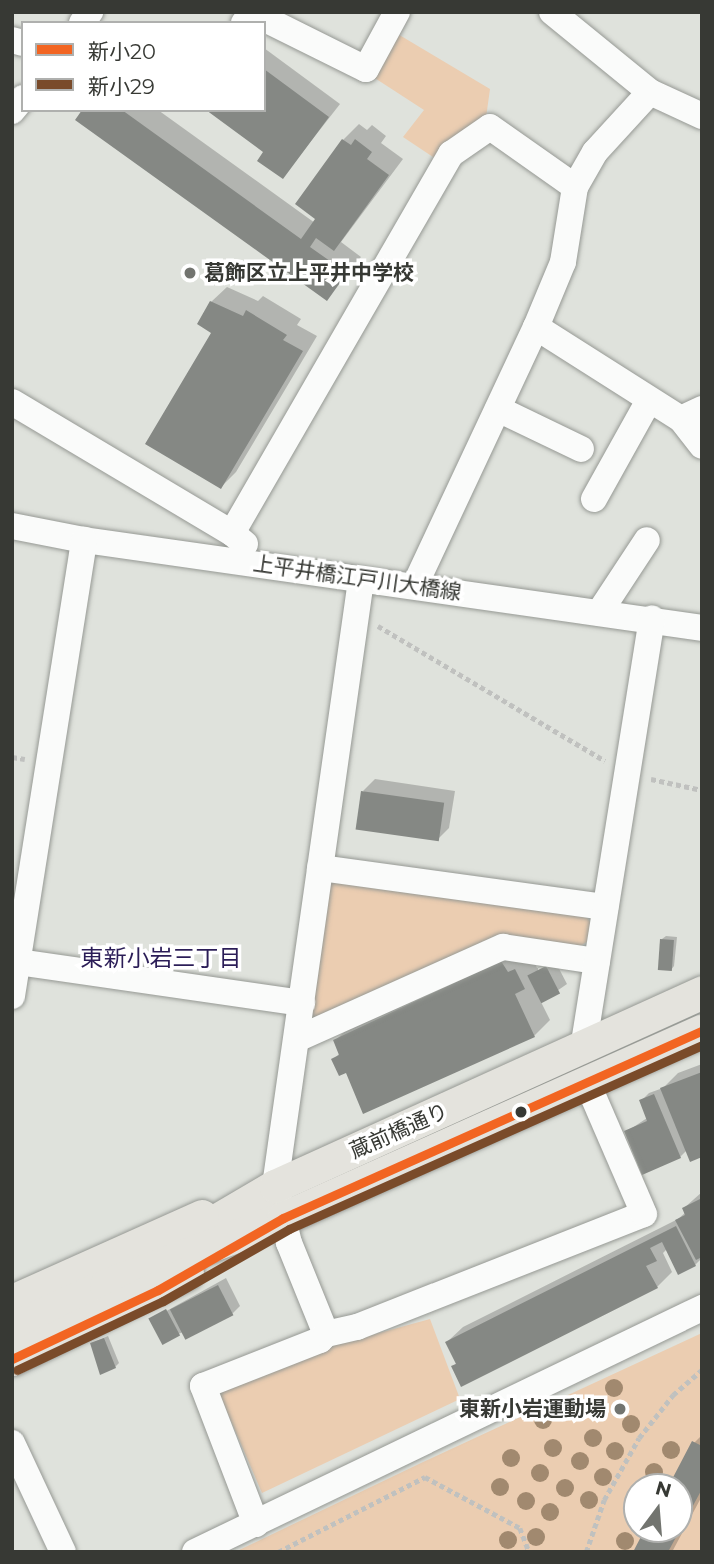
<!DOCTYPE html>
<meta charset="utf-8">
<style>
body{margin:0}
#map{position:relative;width:714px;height:1564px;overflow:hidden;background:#dfe2dc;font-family:Montserrat,"Noto Sans JP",sans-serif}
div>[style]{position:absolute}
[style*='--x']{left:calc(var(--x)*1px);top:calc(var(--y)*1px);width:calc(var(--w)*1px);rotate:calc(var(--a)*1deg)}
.green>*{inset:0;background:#ebcdb1}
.shadow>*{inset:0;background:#0003}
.building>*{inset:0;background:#858884;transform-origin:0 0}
.path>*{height:4.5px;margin-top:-2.25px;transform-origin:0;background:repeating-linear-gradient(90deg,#c0c1bf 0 5px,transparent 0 8.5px)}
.roads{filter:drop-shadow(0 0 2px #969994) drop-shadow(0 0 2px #969994)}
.minor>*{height:26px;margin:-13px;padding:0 13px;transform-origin:13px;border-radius:13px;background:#fafbfa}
.major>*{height:33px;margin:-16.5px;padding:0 16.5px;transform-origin:16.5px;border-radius:16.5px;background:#e4e3dd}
.bus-1>*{height:9px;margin:-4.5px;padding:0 4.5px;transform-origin:4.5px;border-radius:4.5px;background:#f26522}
.bus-2>*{height:9px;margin:-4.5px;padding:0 4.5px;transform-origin:4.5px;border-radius:4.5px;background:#7a4b2a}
.trees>*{width:18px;height:18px;margin:-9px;border-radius:50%;background:#a1896f}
.dots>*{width:19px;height:19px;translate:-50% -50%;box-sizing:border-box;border:4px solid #fff;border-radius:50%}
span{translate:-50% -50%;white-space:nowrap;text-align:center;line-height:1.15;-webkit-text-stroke:7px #fff;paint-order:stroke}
.poi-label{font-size:21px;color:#373934;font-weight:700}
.left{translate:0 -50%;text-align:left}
.right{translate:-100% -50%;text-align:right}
.street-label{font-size:21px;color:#373934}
.neighbourhood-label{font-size:23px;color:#2b1d57}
.frame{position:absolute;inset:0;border:14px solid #373934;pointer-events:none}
.legend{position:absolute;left:21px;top:21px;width:245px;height:91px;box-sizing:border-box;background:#fff;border:2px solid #afb0ae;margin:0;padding:9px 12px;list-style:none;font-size:21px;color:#373934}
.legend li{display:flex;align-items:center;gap:14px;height:35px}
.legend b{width:35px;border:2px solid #afb0ae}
.north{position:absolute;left:623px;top:1473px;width:70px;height:70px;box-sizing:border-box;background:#fff;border:2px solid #afb0ae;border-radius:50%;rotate:16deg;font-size:19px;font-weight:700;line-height:28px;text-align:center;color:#373934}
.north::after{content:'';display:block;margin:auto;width:24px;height:32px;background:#72746f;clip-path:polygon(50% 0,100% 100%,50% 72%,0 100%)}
</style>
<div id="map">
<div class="green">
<i style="clip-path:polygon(391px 30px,490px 89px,485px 125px,442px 163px,403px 137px,424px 110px,367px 73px)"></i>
<i style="clip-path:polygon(322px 871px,583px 913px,593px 925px,590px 940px,577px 948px,508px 936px,305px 1045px)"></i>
<i style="clip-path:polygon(430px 1319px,460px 1399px,262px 1493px,218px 1391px,317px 1350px)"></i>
<i style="clip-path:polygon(evenodd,702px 1333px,702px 1552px,235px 1552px,421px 1463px,702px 1333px,637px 1487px,679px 1487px,679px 1529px,637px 1529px,637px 1487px)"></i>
</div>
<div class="shadow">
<i style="clip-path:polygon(264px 48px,340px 104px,283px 177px,264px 110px)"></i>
<i style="clip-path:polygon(85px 110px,158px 110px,315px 223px,318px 218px,297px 203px,343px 140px,359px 124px,367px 130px,372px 125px,386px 136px,381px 143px,403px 159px,341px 242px,361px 257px,326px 298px)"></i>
<i style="clip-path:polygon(227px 287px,258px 301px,263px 296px,301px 319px,297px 325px,317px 336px,236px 472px,221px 487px,211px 302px)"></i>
<i style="clip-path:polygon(375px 779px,455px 791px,449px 828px,437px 840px,363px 791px)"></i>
<i style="clip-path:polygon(666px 936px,677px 937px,674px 966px,671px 970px,662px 939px)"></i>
<i style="clip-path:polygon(evenodd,517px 947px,531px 954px,537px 968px,554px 959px,567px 984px,541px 1002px,550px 1020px,534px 1036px,347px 1071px,333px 1060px,340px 1053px,335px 1041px,351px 1025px,517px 947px,553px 961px,555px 964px,538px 972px,538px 968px,553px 961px)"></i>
<i style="clip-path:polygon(702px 1064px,702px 1155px,687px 1150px,680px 1157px,626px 1132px,647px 1118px,641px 1101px,649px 1093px,663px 1088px,678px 1073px)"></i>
<i style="clip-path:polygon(702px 1192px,702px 1258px,695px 1265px,679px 1273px,667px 1249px,663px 1253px,672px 1272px,657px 1287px,453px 1366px,458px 1362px,447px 1342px,463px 1327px,678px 1219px,686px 1212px,684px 1208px)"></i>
<i style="clip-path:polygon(226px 1278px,240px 1306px,232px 1314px,178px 1334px,152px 1319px)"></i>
<i style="clip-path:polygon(108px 1336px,119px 1363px,115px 1367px,92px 1343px)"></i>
<i style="clip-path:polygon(702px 1435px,702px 1496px,672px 1552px,635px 1552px,647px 1529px,679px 1529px,679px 1487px,670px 1487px,694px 1443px)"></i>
</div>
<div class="building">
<i style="clip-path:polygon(264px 69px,329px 117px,283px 179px,257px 161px,263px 152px,206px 110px,264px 110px)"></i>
<i style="clip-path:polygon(82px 110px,122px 110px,301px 239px,315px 219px,295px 204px,342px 139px,351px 145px,355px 139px,372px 152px,367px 159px,389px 175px,334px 251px,316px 238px,310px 247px,347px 273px,327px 301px,75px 120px)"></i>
<i style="clip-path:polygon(210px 301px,243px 316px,246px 310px,287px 335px,283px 340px,303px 351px,221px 489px,145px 444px,211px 333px,197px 324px)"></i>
<i style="left:361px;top:791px;width:84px;height:39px;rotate:8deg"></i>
<i style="left:660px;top:939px;width:14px;height:31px;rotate:4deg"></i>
<i style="clip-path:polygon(501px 961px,508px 972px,515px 969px,525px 989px,515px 994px,535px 1037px,363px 1114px,346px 1073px,339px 1076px,331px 1059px,339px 1055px,333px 1040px)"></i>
<i style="left:546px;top:966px;width:31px;height:21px;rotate:63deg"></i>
<i style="clip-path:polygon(702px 1072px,702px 1157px,690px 1162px,660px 1088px)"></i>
<i style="clip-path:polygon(654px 1094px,681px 1158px,642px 1175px,624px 1131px,647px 1121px,639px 1100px)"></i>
<i style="clip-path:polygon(702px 1198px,702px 1257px,696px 1260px,675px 1220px,685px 1215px,682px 1208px)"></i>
<i style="clip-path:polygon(676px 1226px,696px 1266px,678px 1275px,662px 1242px,650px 1248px,657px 1261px,646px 1266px,658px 1288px,461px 1387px,451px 1366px,456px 1364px,445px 1342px)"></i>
<i style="left:218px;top:1285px;width:34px;height:54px;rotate:63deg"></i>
<i style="left:166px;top:1309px;width:30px;height:20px;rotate:62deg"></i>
<i style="clip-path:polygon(104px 1338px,116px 1368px,100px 1375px,90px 1343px)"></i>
<i style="clip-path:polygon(692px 1441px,702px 1446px,702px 1489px,668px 1552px,633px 1552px,645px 1529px,679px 1529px,679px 1487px,668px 1487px)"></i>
</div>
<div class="path">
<i style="--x:378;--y:626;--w:264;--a:30.7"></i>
<i style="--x:12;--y:757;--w:13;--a:9"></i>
<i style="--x:651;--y:779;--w:52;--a:12.2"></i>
<i style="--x:278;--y:1552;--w:165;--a:-27"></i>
<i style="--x:425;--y:1477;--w:108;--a:28.2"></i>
<i style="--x:520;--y:1528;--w:26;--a:69"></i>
<i style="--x:586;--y:1552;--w:55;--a:-70.9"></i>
<i style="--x:604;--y:1500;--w:71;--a:-60.6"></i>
<i style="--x:639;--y:1438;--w:55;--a:-51.7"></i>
<i style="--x:673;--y:1395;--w:38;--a:-41"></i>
</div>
<div class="roads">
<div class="minor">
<i style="--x:552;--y:12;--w:127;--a:39.2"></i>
<i style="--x:650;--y:92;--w:57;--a:24.8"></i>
<i style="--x:82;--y:23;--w:14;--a:-54"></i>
<i style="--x:244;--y:23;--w:13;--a:-48"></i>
<i style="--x:253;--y:13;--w:126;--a:26.4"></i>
<i style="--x:366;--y:69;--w:65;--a:-61.5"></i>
<i style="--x:12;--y:40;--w:11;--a:15"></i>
<i style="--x:12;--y:111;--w:17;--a:-50"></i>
<i style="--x:536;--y:327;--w:172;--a:32.4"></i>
<i style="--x:12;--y:402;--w:256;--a:30.8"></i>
<i style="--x:232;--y:533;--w:17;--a:40"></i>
<i style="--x:498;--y:409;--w:92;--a:25.7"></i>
<i style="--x:702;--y:409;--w:23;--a:155"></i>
<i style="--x:681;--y:419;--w:34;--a:52"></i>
<i style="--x:594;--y:499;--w:113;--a:-60.9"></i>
<i style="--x:12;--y:526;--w:73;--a:11"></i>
<i style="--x:84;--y:540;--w:624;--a:8.1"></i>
<i style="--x:232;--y:533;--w:438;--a:-60"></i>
<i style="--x:451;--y:154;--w:47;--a:-34.7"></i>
<i style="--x:490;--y:127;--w:104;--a:35.2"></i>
<i style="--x:415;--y:585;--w:285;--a:-64.9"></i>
<i style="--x:536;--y:327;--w:70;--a:-67.4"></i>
<i style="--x:563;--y:262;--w:76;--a:-80.9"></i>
<i style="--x:575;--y:187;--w:40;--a:-60.3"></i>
<i style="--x:595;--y:152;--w:81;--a:-47.5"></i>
<i style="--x:599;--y:613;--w:87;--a:-56.7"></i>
<i style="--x:320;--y:868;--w:288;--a:7.8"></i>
<i style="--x:18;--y:962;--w:287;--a:8.2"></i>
<i style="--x:12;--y:996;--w:462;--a:-81"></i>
<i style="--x:297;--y:1039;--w:226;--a:-24.1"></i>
<i style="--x:503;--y:947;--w:95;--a:8.5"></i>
<i style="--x:583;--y:1049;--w:436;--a:-80.9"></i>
<i style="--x:326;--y:1334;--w:98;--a:-112.1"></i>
<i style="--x:289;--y:1243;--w:59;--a:-103.8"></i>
<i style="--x:275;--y:1186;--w:612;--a:-81.92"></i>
<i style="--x:12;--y:1443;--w:120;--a:64.9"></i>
<i style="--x:256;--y:1524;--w:148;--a:-111"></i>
<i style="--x:203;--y:1386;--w:126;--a:-21.5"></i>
<i style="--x:320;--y:1340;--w:8;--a:-45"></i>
<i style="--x:326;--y:1334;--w:32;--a:-13"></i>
<i style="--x:357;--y:1327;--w:308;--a:-21.5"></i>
<i style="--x:644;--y:1214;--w:144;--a:-113.4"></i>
<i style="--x:195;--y:1552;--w:563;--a:-25.7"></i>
</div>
<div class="major">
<i style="--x:183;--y:1240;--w:107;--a:-30.4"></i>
<i style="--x:275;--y:1186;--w:469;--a:-24.4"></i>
<i style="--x:12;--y:1301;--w:208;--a:-24.1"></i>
<i style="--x:12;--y:1328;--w:103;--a:-24.6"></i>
<i style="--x:106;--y:1285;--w:189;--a:-20.7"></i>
<i style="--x:283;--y:1218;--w:459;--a:-24.1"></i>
<i style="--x:12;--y:1359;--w:195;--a:-26.2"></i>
</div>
</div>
<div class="bus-1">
<i style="--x:12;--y:1359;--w:161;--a:-25.3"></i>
<i style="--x:158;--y:1290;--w:144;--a:-29.9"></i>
<i style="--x:283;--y:1218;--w:459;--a:-24.1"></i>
</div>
<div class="bus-2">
<i style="--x:17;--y:1370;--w:161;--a:-25.3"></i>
<i style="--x:163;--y:1301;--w:145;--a:-29.7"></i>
<i style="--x:289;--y:1229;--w:452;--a:-24"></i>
</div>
<div class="trees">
<i style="left:614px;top:1388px"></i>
<i style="left:563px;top:1410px"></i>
<i style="left:543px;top:1420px"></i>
<i style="left:631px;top:1424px"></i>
<i style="left:593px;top:1438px"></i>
<i style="left:553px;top:1448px"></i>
<i style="left:671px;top:1450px"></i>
<i style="left:615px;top:1451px"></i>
<i style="left:511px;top:1458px"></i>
<i style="left:580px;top:1461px"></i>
<i style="left:654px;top:1472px"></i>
<i style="left:540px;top:1473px"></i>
<i style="left:603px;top:1477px"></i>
<i style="left:500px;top:1487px"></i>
<i style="left:565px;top:1488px"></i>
<i style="left:589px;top:1500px"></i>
<i style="left:526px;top:1501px"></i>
<i style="left:550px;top:1512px"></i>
<i style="left:536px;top:1537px"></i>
<i style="left:508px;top:1540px"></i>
<i style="left:625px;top:1541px"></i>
</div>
<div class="dots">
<i style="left:190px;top:273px;background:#72746f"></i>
<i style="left:521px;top:1112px;background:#373934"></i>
<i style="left:620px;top:1409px;background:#72746f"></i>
</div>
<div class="poi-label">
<span class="left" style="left:204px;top:273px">葛飾区立上平井中学校</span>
<span class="right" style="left:606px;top:1409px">東新小岩運動場</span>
</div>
<div class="street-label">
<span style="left:357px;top:578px;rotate:8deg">上平井橋江戸川大橋線</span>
<span style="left:399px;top:1131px;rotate:-24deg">蔵前橋通り</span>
</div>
<div class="neighbourhood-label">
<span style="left:161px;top:958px">東新小岩三丁目</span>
</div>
<div class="frame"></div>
<ul class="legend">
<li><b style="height:9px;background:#f26522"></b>新小20</li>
<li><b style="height:9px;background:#7a4b2a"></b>新小29</li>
</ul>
<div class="north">N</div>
</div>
